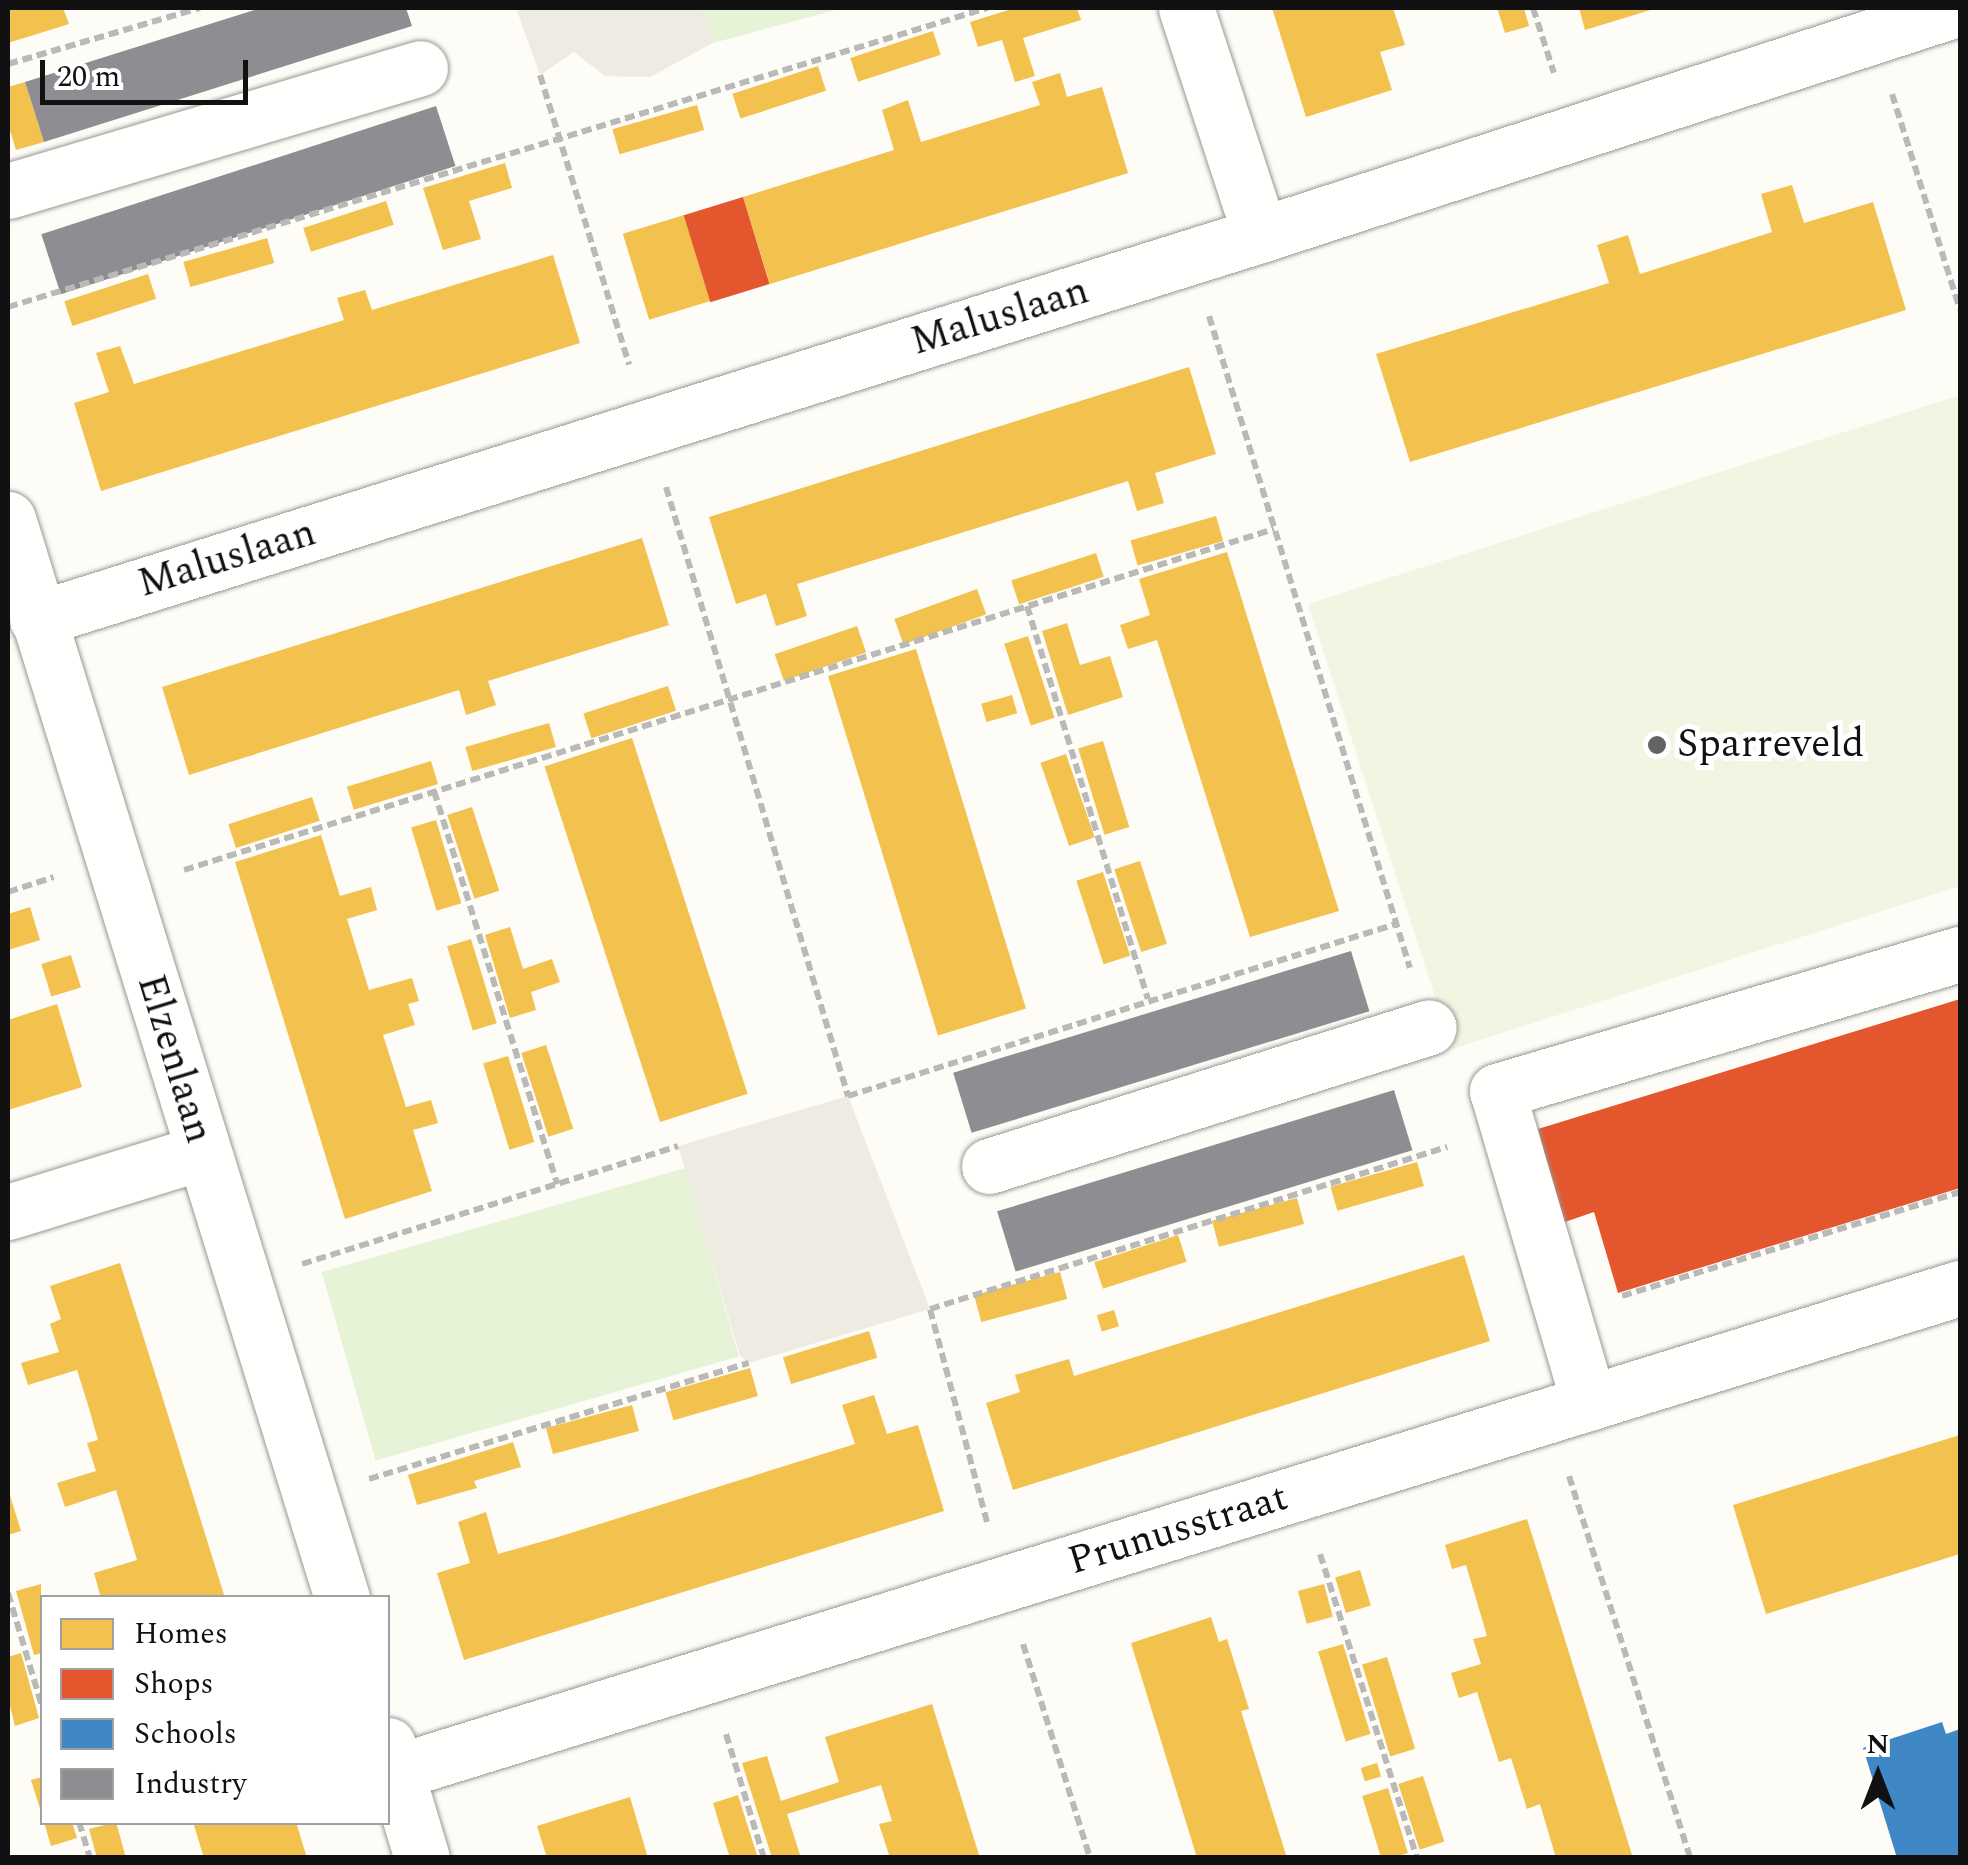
<!DOCTYPE html>
<style>
body{margin:0}
#map{position:relative;width:1968px;height:1865px;overflow:hidden;background:#fdfcf7;font-family:Spectral,serif}
div>[style]{position:absolute}
[style*='--x']{left:calc(var(--x)*1px);top:calc(var(--y)*1px);width:calc(var(--w)*1px);rotate:calc(var(--a)*1deg)}
.green>*{inset:0;background:#e7f3d7;transform-origin:0 0}
.pitch>*{inset:0;background:#f0f6e1}
.plaza>*{inset:0;background:#edebe2}
.homes>*{inset:0;background:#f2c14e;transform-origin:0 0}
.shops>*{inset:0;background:#e4572e;transform-origin:0 0}
.schools>*{inset:0;background:#3f88c5}
.industry>*{inset:0;background:#8d8d92;transform-origin:0 0}
.path>*{height:6px;margin-top:-3px;transform-origin:0;background:repeating-linear-gradient(90deg,#b9b9b8 0 10px,transparent 0 15px)}
.roads{filter:drop-shadow(0 0 2px #979795) drop-shadow(0 0 2px #979795)}
.minor>*{height:55px;margin:-27.5px;padding:0 27.5px;transform-origin:27.5px;border-radius:27.5px;background:#fffffe}
.dots>*{width:28px;height:28px;translate:-50% -50%;box-sizing:border-box;border:5px solid #fff;border-radius:50%}
span{translate:-50% -50%;white-space:nowrap;text-align:center;line-height:1.15;-webkit-text-stroke:10px #fff;paint-order:stroke}
.street-label{font-size:40px;color:#111}
.poi-label{font-size:40px;color:#111}
.left{translate:0 -50%;text-align:left}
.frame{position:absolute;inset:0;border:10px solid #111;pointer-events:none}
.legend{position:absolute;left:40px;top:1595px;width:350px;height:230px;box-sizing:border-box;background:#fff;border:2px solid #a0a0a0;margin:0;padding:12px 18px;list-style:none;font-size:30px;color:#111}
.legend li{display:flex;align-items:center;gap:20px;height:50px}
.legend b{width:50px;border:2px solid #a0a0a0}
.north{position:absolute;left:1828px;top:1725px;width:100px;height:100px;-webkit-text-stroke:8px #fff;paint-order:stroke;rotate:0deg;font-size:28px;font-weight:700;line-height:40px;text-align:center;color:#111}
.north::after{content:'';display:block;margin:auto;width:35px;height:45px;background:#111;clip-path:polygon(50% 0,100% 100%,50% 72%,0 100%)}
.scale{position:absolute;left:40px;top:60px;width:208px;height:45px;box-sizing:border-box;border:5px solid #111;border-top:0;padding-left:12px;font-size:30px;line-height:35px;white-space:nowrap;color:#111;-webkit-text-stroke:8px #fff;paint-order:stroke}
</style>
<div id="map">
<div class="green">
<i style="clip-path:polygon(703px 8px,843px 8px,713px 43px)"></i>
<i style="left:685px;top:1168px;width:196px;height:378px;rotate:74deg"></i>
</div>
<div class="pitch">
<i style="clip-path:polygon(1957px 396px,1960px 408px,1960px 886px,1452px 1049px,1308px 604px)"></i>
</div>
<div class="plaza">
<i style="clip-path:polygon(516px 8px,703px 8px,713px 43px,650px 77px,605px 76px,574px 52px,540px 75px)"></i>
<i style="clip-path:polygon(848px 1096px,930px 1309px,749px 1363px,740px 1356px,678px 1146px)"></i>
</div>
<div class="homes">
<i style="clip-path:polygon(8px 8px,63px 8px,69px 24px,8px 43px)"></i>
<i style="clip-path:polygon(1015px 8px,1077px 8px,1081px 20px,1023px 38px,1035px 76px,1015px 82px,1002px 40px,978px 47px,970px 22px)"></i>
<i style="clip-path:polygon(1272px 8px,1393px 8px,1405px 45px,1380px 52px,1392px 90px,1306px 117px)"></i>
<i style="clip-path:polygon(1497px 8px,1524px 8px,1529px 26px,1505px 33px)"></i>
<i style="clip-path:polygon(1579px 8px,1657px 8px,1585px 30px)"></i>
<i style="left:933px;top:31px;width:25px;height:87px;rotate:72deg"></i>
<i style="left:818px;top:66px;width:26px;height:90px;rotate:72deg"></i>
<i style="clip-path:polygon(1060px 73px,1067px 97px,1102px 87px,1128px 173px,770px 284px,743px 197px,894px 150px,882px 110px,908px 100px,921px 142px,1040px 105px,1032px 82px)"></i>
<i style="clip-path:polygon(25px 82px,44px 142px,16px 150px,8px 124px,8px 87px)"></i>
<i style="left:697px;top:105px;width:26px;height:88px;rotate:74deg"></i>
<i style="clip-path:polygon(505px 163px,512px 188px,469px 201px,481px 239px,443px 250px,423px 188px)"></i>
<i style="clip-path:polygon(1792px 185px,1804px 223px,1873px 202px,1906px 310px,1410px 462px,1376px 354px,1609px 283px,1597px 245px,1628px 235px,1640px 274px,1772px 232px,1761px 194px)"></i>
<i style="left:386px;top:201px;width:25px;height:87px;rotate:72deg"></i>
<i style="left:684px;top:215px;width:90px;height:64px;rotate:73deg"></i>
<i style="left:267px;top:238px;width:26px;height:87px;rotate:74deg"></i>
<i style="clip-path:polygon(553px 255px,580px 343px,101px 491px,74px 403px,109px 392px,96px 353px,120px 346px,134px 384px,344px 320px,337px 298px,365px 290px,372px 310px)"></i>
<i style="left:148px;top:274px;width:26px;height:88px;rotate:72deg"></i>
<i style="clip-path:polygon(1189px 367px,1216px 454px,1155px 473px,1164px 503px,1137px 511px,1128px 481px,797px 584px,807px 616px,776px 626px,766px 594px,736px 604px,709px 517px)"></i>
<i style="left:1216px;top:516px;width:26px;height:89px;rotate:74deg"></i>
<i style="clip-path:polygon(642px 538px,669px 625px,488px 681px,496px 705px,466px 715px,459px 690px,189px 775px,162px 687px)"></i>
<i style="clip-path:polygon(1227px 552px,1339px 911px,1250px 937px,1157px 640px,1128px 649px,1120px 625px,1150px 615px,1139px 579px)"></i>
<i style="left:1096px;top:553px;width:25px;height:89px;rotate:72deg"></i>
<i style="left:977px;top:589px;width:27px;height:88px;rotate:70deg"></i>
<i style="clip-path:polygon(1067px 623px,1080px 665px,1110px 656px,1123px 697px,1068px 715px,1042px 631px)"></i>
<i style="left:857px;top:626px;width:28px;height:87px;rotate:71deg"></i>
<i style="left:1028px;top:636px;width:86px;height:25px;rotate:72deg"></i>
<i style="left:916px;top:649px;width:376px;height:92px;rotate:73deg"></i>
<i style="left:668px;top:686px;width:26px;height:89px;rotate:72deg"></i>
<i style="left:1012px;top:695px;width:19px;height:32px;rotate:74deg"></i>
<i style="left:549px;top:723px;width:25px;height:87px;rotate:74deg"></i>
<i style="left:632px;top:738px;width:374px;height:92px;rotate:72deg"></i>
<i style="left:1103px;top:741px;width:90px;height:26px;rotate:73deg"></i>
<i style="left:1066px;top:754px;width:88px;height:27px;rotate:71deg"></i>
<i style="left:431px;top:761px;width:24px;height:88px;rotate:73deg"></i>
<i style="left:312px;top:797px;width:25px;height:88px;rotate:72deg"></i>
<i style="left:472px;top:807px;width:88px;height:26px;rotate:72deg"></i>
<i style="left:436px;top:820px;width:87px;height:26px;rotate:73deg"></i>
<i style="clip-path:polygon(321px 835px,340px 896px,371px 887px,377px 910px,347px 919px,369px 990px,412px 978px,419px 1001px,408px 1004px,415px 1025px,383px 1035px,406px 1107px,431px 1100px,438px 1123px,413px 1130px,432px 1191px,345px 1219px,235px 862px)"></i>
<i style="left:1140px;top:861px;width:87px;height:27px;rotate:72deg"></i>
<i style="left:1103px;top:872px;width:88px;height:28px;rotate:72deg"></i>
<i style="clip-path:polygon(30px 907px,40px 940px,8px 950px,8px 914px)"></i>
<i style="clip-path:polygon(510px 927px,523px 969px,552px 959px,560px 982px,531px 992px,536px 1010px,510px 1018px,485px 935px)"></i>
<i style="left:471px;top:939px;width:88px;height:25px;rotate:73deg"></i>
<i style="left:71px;top:955px;width:34px;height:31px;rotate:73deg"></i>
<i style="clip-path:polygon(57px 1004px,82px 1087px,8px 1110px,8px 1020px)"></i>
<i style="left:546px;top:1045px;width:88px;height:26px;rotate:72deg"></i>
<i style="left:508px;top:1056px;width:90px;height:26px;rotate:73deg"></i>
<i style="left:1417px;top:1162px;width:25px;height:90px;rotate:74deg"></i>
<i style="left:1297px;top:1198px;width:27px;height:88px;rotate:75deg"></i>
<i style="left:1178px;top:1235px;width:28px;height:88px;rotate:72deg"></i>
<i style="clip-path:polygon(1464px 1255px,1490px 1341px,1013px 1490px,986px 1403px,1020px 1392px,1015px 1375px,1069px 1359px,1074px 1376px)"></i>
<i style="clip-path:polygon(120px 1263px,158px 1383px,225px 1598px,101px 1598px,94px 1573px,137px 1560px,116px 1490px,65px 1507px,57px 1483px,96px 1471px,87px 1443px,98px 1440px,88px 1405px,77px 1370px,28px 1385px,21px 1363px,59px 1352px,50px 1324px,61px 1319px,50px 1286px)"></i>
<i style="left:1060px;top:1272px;width:28px;height:89px;rotate:75deg"></i>
<i style="left:1114px;top:1310px;width:17px;height:18px;rotate:73deg"></i>
<i style="left:869px;top:1331px;width:28px;height:90px;rotate:73deg"></i>
<i style="left:750px;top:1368px;width:29px;height:88px;rotate:74deg"></i>
<i style="clip-path:polygon(874px 1395px,887px 1434px,918px 1425px,944px 1511px,464px 1660px,437px 1573px,470px 1563px,458px 1522px,486px 1512px,498px 1554px,558px 1537px,855px 1444px,842px 1405px)"></i>
<i style="left:632px;top:1405px;width:27px;height:89px;rotate:75deg"></i>
<i style="clip-path:polygon(1960px 1435px,1960px 1554px,1766px 1614px,1733px 1505px)"></i>
<i style="clip-path:polygon(513px 1442px,521px 1467px,474px 1481px,477px 1488px,417px 1505px,408px 1475px)"></i>
<i style="clip-path:polygon(8px 1489px,21px 1531px,8px 1535px)"></i>
<i style="clip-path:polygon(1527px 1519px,1546px 1579px,1633px 1858px,1556px 1858px,1540px 1804px,1527px 1809px,1511px 1758px,1499px 1762px,1477px 1692px,1459px 1698px,1451px 1673px,1481px 1664px,1473px 1639px,1487px 1636px,1466px 1565px,1452px 1569px,1445px 1545px)"></i>
<i style="left:1360px;top:1570px;width:37px;height:26px;rotate:73deg"></i>
<i style="clip-path:polygon(41px 1584px,42px 1653px,34px 1655px,16px 1591px)"></i>
<i style="left:1324px;top:1584px;width:34px;height:27px;rotate:75deg"></i>
<i style="clip-path:polygon(1211px 1617px,1219px 1642px,1227px 1639px,1249px 1709px,1241px 1711px,1287px 1858px,1197px 1858px,1131px 1643px)"></i>
<i style="left:1343px;top:1644px;width:94px;height:26px;rotate:73deg"></i>
<i style="clip-path:polygon(21px 1653px,39px 1718px,15px 1726px,8px 1698px,8px 1657px)"></i>
<i style="left:1387px;top:1657px;width:96px;height:26px;rotate:73deg"></i>
<i style="clip-path:polygon(932px 1704px,980px 1858px,890px 1858px,879px 1824px,892px 1821px,881px 1785px,787px 1814px,801px 1858px,772px 1858px,742px 1763px,767px 1756px,781px 1801px,839px 1782px,825px 1737px)"></i>
<i style="left:1377px;top:1763px;width:14px;height:17px;rotate:73deg"></i>
<i style="left:1423px;top:1776px;width:69px;height:26px;rotate:72deg"></i>
<i style="clip-path:polygon(42px 1777px,42px 1815px,31px 1780px)"></i>
<i style="left:1388px;top:1788px;width:68px;height:27px;rotate:73deg"></i>
<i style="clip-path:polygon(738px 1795px,748px 1827px,758px 1858px,730px 1858px,723px 1836px,713px 1803px)"></i>
<i style="clip-path:polygon(630px 1797px,648px 1858px,547px 1858px,537px 1826px)"></i>
<i style="clip-path:polygon(44px 1822px,72px 1822px,77px 1838px,51px 1846px)"></i>
<i style="clip-path:polygon(116px 1822px,126px 1858px,97px 1858px,89px 1829px)"></i>
<i style="clip-path:polygon(193px 1822px,296px 1822px,307px 1858px,204px 1858px)"></i>
</div>
<div class="shops">
<i style="left:743px;top:197px;width:91px;height:62px;rotate:73deg"></i>
<i style="clip-path:polygon(1960px 999px,1960px 1188px,1618px 1293px,1594px 1212px,1562px 1223px,1538px 1129px)"></i>
</div>
<div class="schools">
<i style="clip-path:polygon(1942px 1722px,1946px 1734px,1960px 1729px,1960px 1858px,1897px 1858px,1863px 1748px)"></i>
</div>
<div class="industry">
<i style="clip-path:polygon(261px 8px,406px 8px,412px 26px,44px 142px,25px 82px)"></i>
<i style="left:436px;top:106px;width:63px;height:415px;rotate:72deg"></i>
<i style="left:1351px;top:951px;width:63px;height:416px;rotate:73deg"></i>
<i style="left:1394px;top:1090px;width:63px;height:415px;rotate:73deg"></i>
</div>
<div class="path">
<i style="--x:1533;--y:8;--w:68;--a:72.1"></i>
<i style="--x:8;--y:64;--w:200;--a:-16.3"></i>
<i style="--x:540;--y:75;--w:303;--a:72.9"></i>
<i style="--x:1892;--y:94;--w:226;--a:72.5"></i>
<i style="--x:8;--y:307;--w:1024;--a:-16.98"></i>
<i style="--x:1209;--y:316;--w:682;--a:72.87"></i>
<i style="--x:666;--y:487;--w:636;--a:73.36"></i>
<i style="--x:848;--y:1096;--w:574;--a:-17.43"></i>
<i style="--x:1027;--y:606;--w:411;--a:72.9"></i>
<i style="--x:434;--y:791;--w:412;--a:72.6"></i>
<i style="--x:184;--y:870;--w:1142;--a:-17.37"></i>
<i style="--x:8;--y:892;--w:48;--a:-18.1"></i>
<i style="--x:302;--y:1264;--w:394;--a:-17.4"></i>
<i style="--x:1622;--y:1296;--w:354;--a:-17.1"></i>
<i style="--x:1569;--y:1476;--w:401;--a:72.4"></i>
<i style="--x:369;--y:1479;--w:397;--a:-17"></i>
<i style="--x:987;--y:1522;--w:220;--a:-105"></i>
<i style="--x:930;--y:1309;--w:542;--a:-17.4"></i>
<i style="--x:1320;--y:1554;--w:319;--a:72.3"></i>
<i style="--x:8;--y:1593;--w:118;--a:73.3"></i>
<i style="--x:1023;--y:1644;--w:224;--a:72.6"></i>
<i style="--x:726;--y:1734;--w:130;--a:73"></i>
<i style="--x:79;--y:1822;--w:38;--a:73"></i>
</div>
<div class="roads">
<div class="minor">
<i style="--x:1186;--y:8;--w:239;--a:71.9"></i>
<i style="--x:8;--y:191;--w:430;--a:-16.6"></i>
<i style="--x:8;--y:519;--w:1130;--a:72.8"></i>
<i style="--x:37;--y:619;--w:1282;--a:-17.43"></i>
<i style="--x:1260;--y:235;--w:736;--a:-17.97"></i>
<i style="--x:989;--y:1166;--w:461;--a:-17.5"></i>
<i style="--x:8;--y:1212;--w:204;--a:-17.1"></i>
<i style="--x:1589;--y:1403;--w:325;--a:-106.4"></i>
<i style="--x:1497;--y:1091;--w:483;--a:-16.5"></i>
<i style="--x:388;--y:1745;--w:118;--a:73.3"></i>
<i style="--x:396;--y:1772;--w:1637;--a:-17.2"></i>
</div>
</div>
<div class="dots">
<i style="left:1657px;top:745px;background:#646362"></i>
</div>
<div class="street-label">
<span style="left:1000px;top:317px;rotate:-17deg">Maluslaan</span>
<span style="left:227px;top:559px;rotate:-17deg">Maluslaan</span>
<span style="left:174px;top:1059px;rotate:73deg">Elzenlaan</span>
<span style="left:1178px;top:1530px;rotate:-17deg">Prunusstraat</span>
</div>
<div class="poi-label">
<span class="left" style="left:1677px;top:745px">Sparreveld</span>
</div>
<div class="frame"></div>
<ul class="legend">
<li><b style="height:28px;background:#f2c14e"></b>Homes</li>
<li><b style="height:28px;background:#e4572e"></b>Shops</li>
<li><b style="height:28px;background:#3f88c5"></b>Schools</li>
<li><b style="height:28px;background:#8d8d92"></b>Industry</li>
</ul>
<div class="north">N</div>
<div class="scale">20 m</div>
</div>
